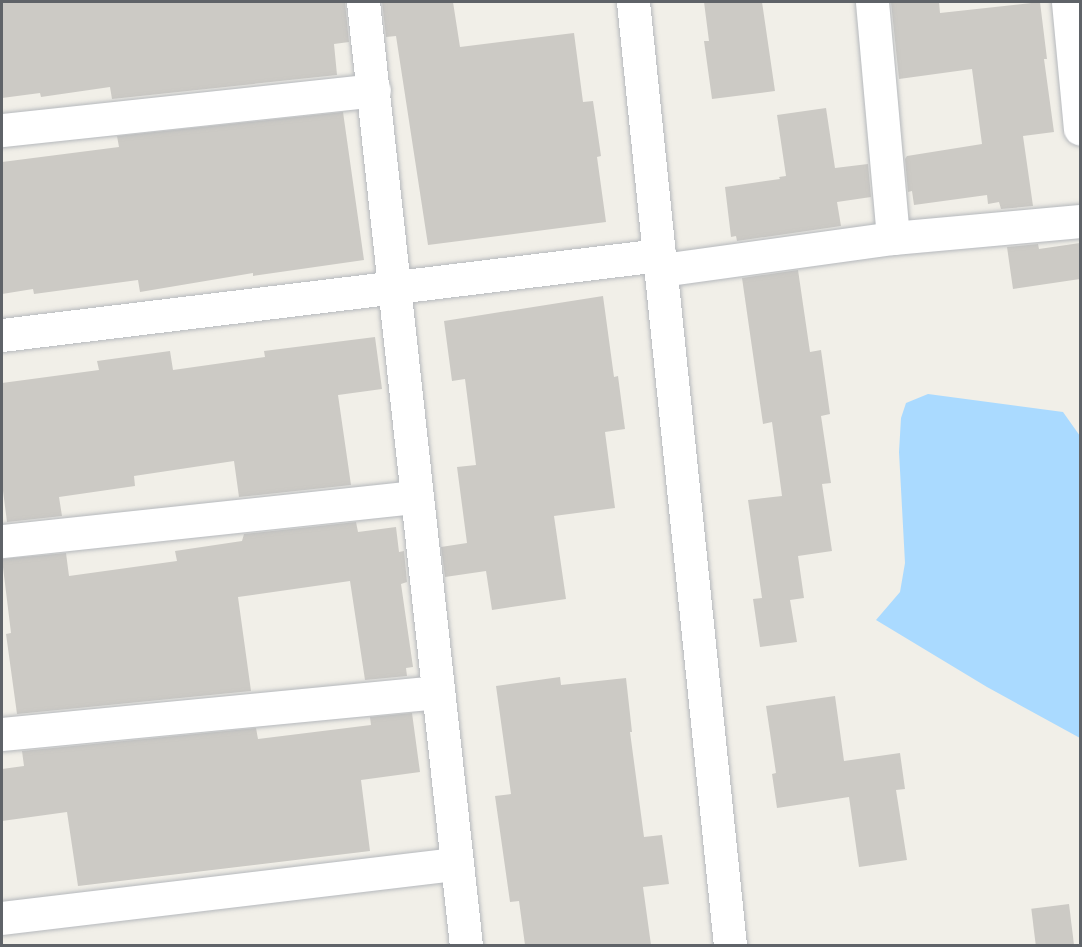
<!DOCTYPE html>
<style>
body{margin:0}
#map{position:relative;width:1082px;height:947px;overflow:hidden;background:#f1efe8;font-family:"Nunito Sans",sans-serif}
div>[style]{position:absolute}
[style*='--x']{left:calc(var(--x)*1px);top:calc(var(--y)*1px);width:calc(var(--w)*1px);rotate:calc(var(--a)*1deg)}
.water>*{inset:0;background:#aadaff}
.building>*{inset:0;background:#cccac5;transform-origin:0 0}
.roads{filter:drop-shadow(0 0 2px #b5b8bc) drop-shadow(0 0 2px #b5b8bc)}
.minor>*{height:33px;margin:-16.5px;padding:0 16.5px;transform-origin:16.5px;border-radius:16.5px;background:#fff}
.tertiary>*{height:33px;margin:-16.5px;padding:0 16.5px;transform-origin:16.5px;border-radius:16.5px;background:#fff}
span{translate:-50% -50%;white-space:nowrap;text-align:center;line-height:1.15;-webkit-text-stroke:5px #fff;paint-order:stroke}
.frame{position:absolute;inset:0;border:3px solid #5f6368;pointer-events:none}
</style>
<div id="map">
<div class="water">
<i style="clip-path:polygon(928px 394px,1063px 412px,1080px 436px,1080px 738px,987px 687px,876px 620px,900px 592px,905px 563px,899px 452px,901px 418px,906px 403px)"></i>
</div>
<div class="building">
<i style="clip-path:polygon(2px 2px,345px 2px,349px 42px,334px 44px,337px 75px,112px 99px,110px 87px,41px 97px,40px 93px,2px 98px)"></i>
<i style="clip-path:polygon(382px 2px,453px 2px,460px 47px,574px 33px,583px 102px,593px 101px,601px 156px,597px 157px,606px 222px,428px 245px,396px 36px,386px 37px)"></i>
<i style="clip-path:polygon(704px 2px,762px 2px,775px 91px,712px 99px,704px 41px,709px 41px)"></i>
<i style="clip-path:polygon(891px 2px,939px 2px,940px 13px,1040px 2px,1047px 59px,1044px 59px,1054px 132px,1023px 136px,1033px 206px,1001px 209px,999px 202px,988px 204px,987px 195px,914px 205px,912px 191px,908px 192px,905px 159px,907px 156px,982px 144px,972px 69px,899px 79px)"></i>
<i style="clip-path:polygon(826px 108px,835px 168px,868px 164px,871px 197px,837px 202px,841px 226px,737px 241px,736px 236px,731px 237px,725px 187px,780px 179px,779px 177px,786px 176px,777px 115px)"></i>
<i style="clip-path:polygon(343px 112px,364px 260px,253px 276px,253px 273px,140px 292px,138px 280px,34px 294px,33px 289px,2px 294px,2px 162px,119px 147px,117px 136px)"></i>
<i style="clip-path:polygon(1080px 243px,1080px 279px,1013px 289px,1007px 247px,1038px 244px,1039px 249px)"></i>
<i style="clip-path:polygon(798px 270px,810px 352px,821px 350px,830px 414px,821px 416px,831px 483px,822px 484px,832px 551px,798px 556px,804px 598px,790px 600px,797px 642px,760px 647px,753px 599px,762px 598px,748px 500px,782px 496px,772px 422px,763px 424px,742px 278px)"></i>
<i style="clip-path:polygon(603px 296px,614px 377px,618px 376px,625px 429px,605px 432px,615px 508px,554px 516px,566px 599px,492px 610px,486px 571px,445px 577px,441px 547px,467px 543px,457px 467px,476px 465px,465px 379px,452px 381px,444px 321px)"></i>
<i style="clip-path:polygon(375px 337px,382px 389px,338px 395px,351px 485px,239px 497px,234px 461px,134px 476px,135px 486px,59px 497px,62px 516px,7px 522px,2px 483px,2px 383px,99px 370px,97px 361px,170px 351px,173px 370px,265px 357px,264px 351px)"></i>
<i style="clip-path:polygon(356px 522px,358px 532px,396px 527px,399px 552px,404px 551px,407px 582px,401px 584px,413px 667px,406px 668px,407px 676px,365px 680px,350px 581px,238px 597px,251px 691px,17px 714px,6px 634px,11px 633px,2px 559px,66px 553px,69px 576px,177px 561px,175px 551px,242px 541px,244px 534px)"></i>
<i style="clip-path:polygon(560px 677px,561px 685px,626px 678px,632px 732px,630px 732px,644px 837px,662px 835px,669px 884px,643px 887px,651px 945px,525px 945px,519px 901px,510px 902px,495px 796px,511px 794px,496px 686px)"></i>
<i style="clip-path:polygon(835px 696px,844px 761px,900px 753px,905px 789px,896px 790px,907px 860px,859px 867px,849px 797px,777px 808px,772px 774px,776px 773px,766px 706px)"></i>
<i style="clip-path:polygon(412px 713px,420px 772px,361px 780px,370px 851px,78px 886px,67px 812px,2px 821px,2px 769px,24px 766px,22px 751px,256px 728px,258px 739px,371px 725px,370px 717px)"></i>
<i style="left:1069px;top:904px;width:41px;height:38px;rotate:83deg"></i>
</div>
<div class="roads">
<div class="minor">
<i style="--x:363;--y:2;--w:950;--a:83.77"></i>
<i style="--x:872;--y:2;--w:237;--a:84.9"></i>
<i style="--x:1068;--y:2;--w:127;--a:84.6"></i>
<i style="--x:2;--y:130;--w:374;--a:-6.1"></i>
<i style="--x:662;--y:270;--w:233;--a:-7.9"></i>
<i style="--x:893;--y:238;--w:188;--a:-5.2"></i>
<i style="--x:2;--y:335;--w:662;--a:-6.94"></i>
<i style="--x:2;--y:541;--w:416;--a:-6.1"></i>
<i style="--x:2;--y:734;--w:437;--a:-5.5"></i>
<i style="--x:2;--y:918;--w:457;--a:-6.8"></i>
</div>
<div class="tertiary">
<i style="--x:633;--y:2;--w:949;--a:84.13"></i>
</div>
</div>
<div class="frame"></div>
</div>
